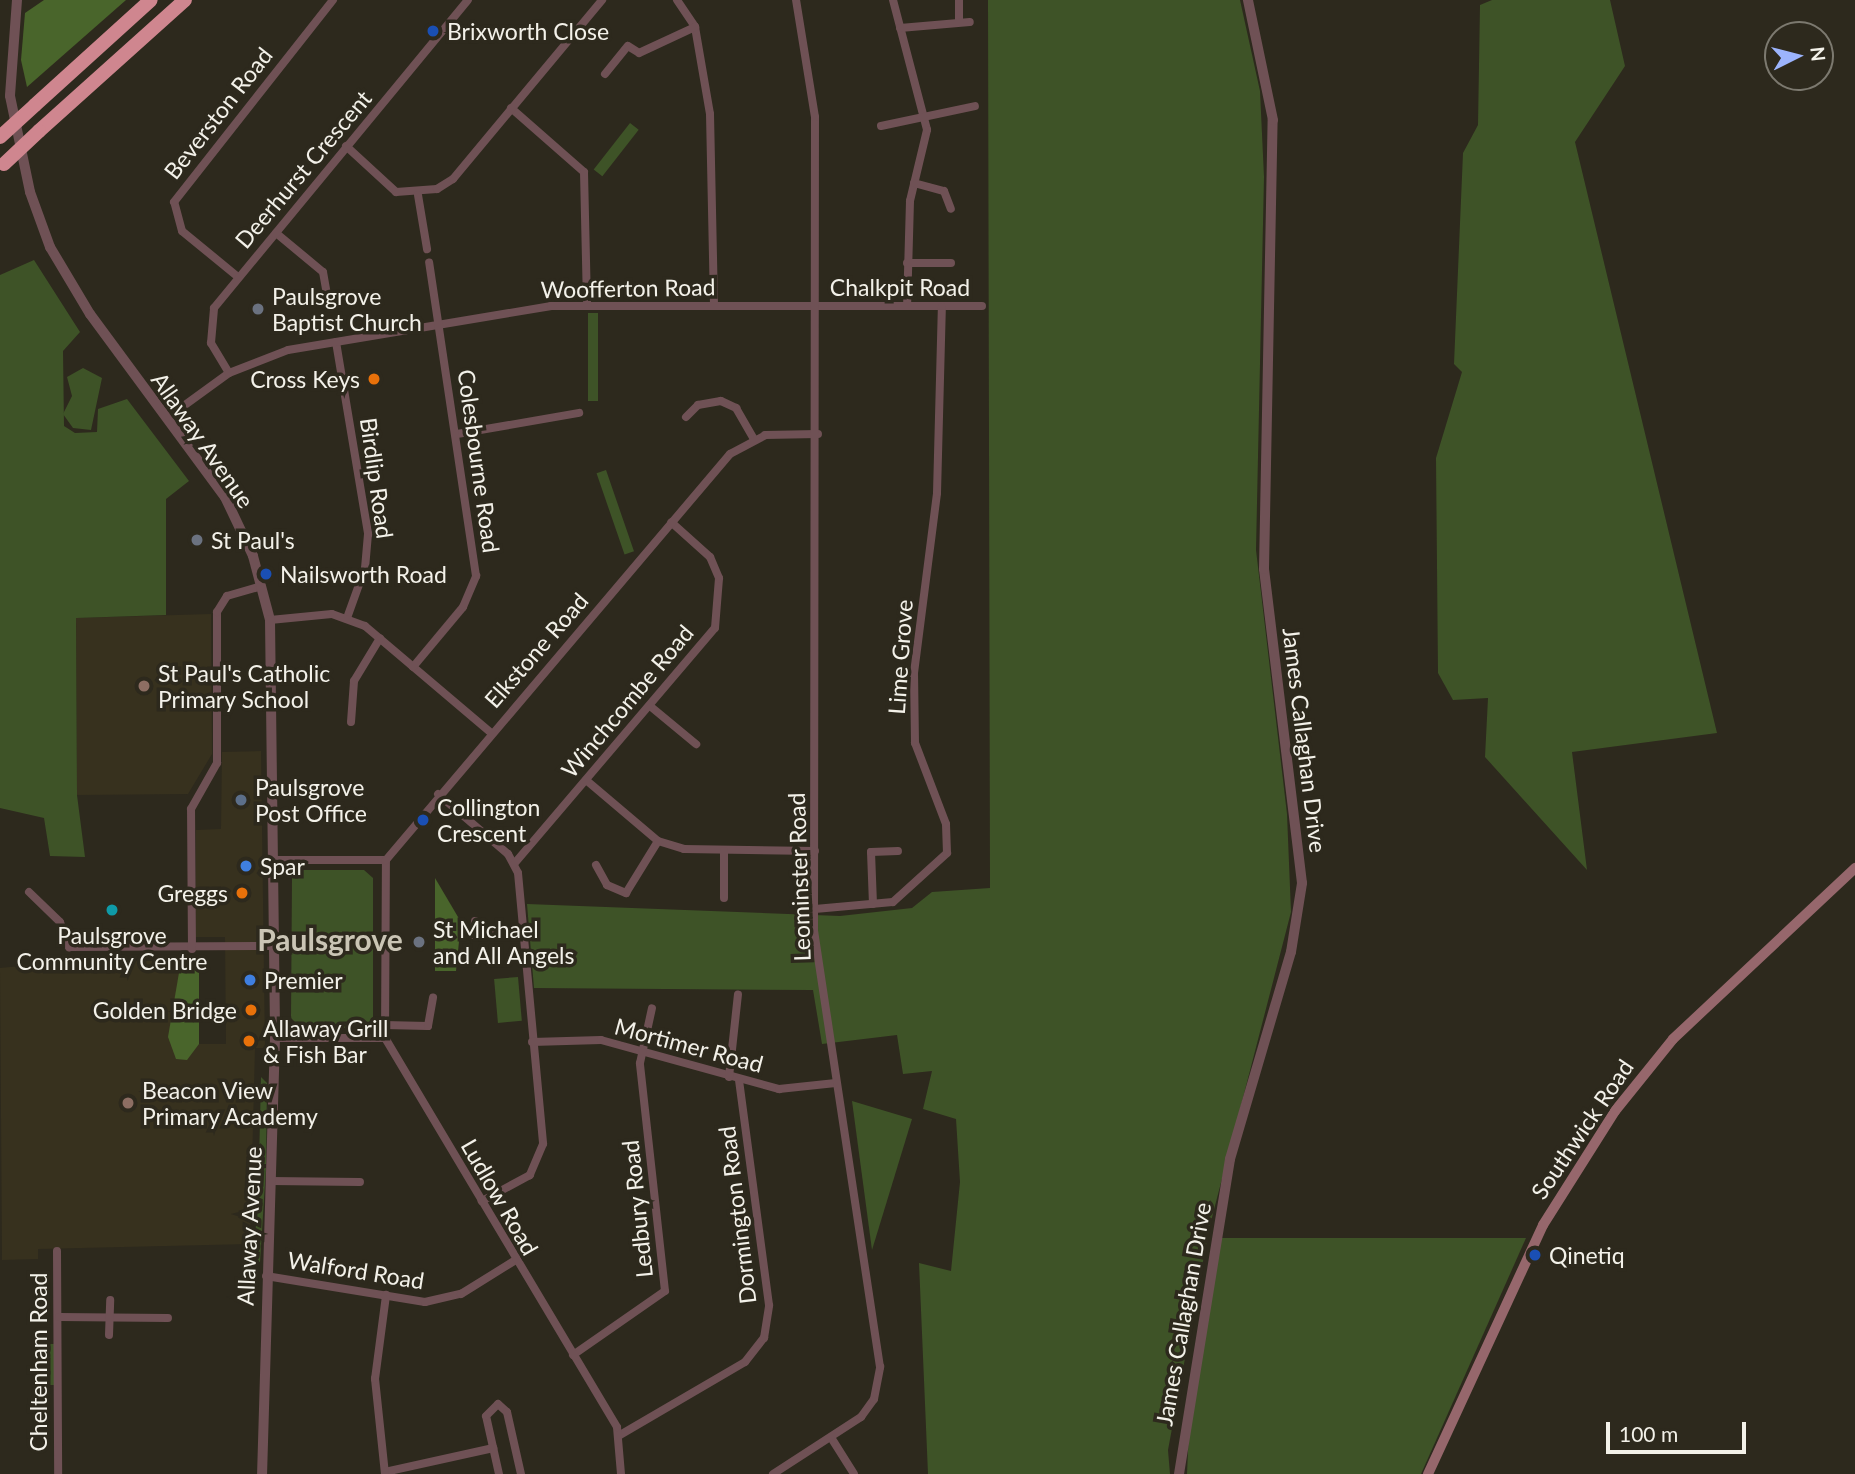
<!DOCTYPE html>
<style>
body{margin:0}
#map{position:relative;width:1855px;height:1474px;overflow:hidden;background:#2d291d;font-family:Lato,sans-serif}
div>[style]{position:absolute}
[style*='--x']{left:calc(var(--x)*1px);top:calc(var(--y)*1px);width:calc(var(--w)*1px);rotate:calc(var(--a)*1deg)}
.built>*{inset:0;background:#37311e}
.green>*{inset:0;background:#3e5327;transform-origin:0 0}
.forest>*{inset:0;background:#49652b}
.minor>*{height:8px;margin:-4px;padding:0 4px;transform-origin:4px;border-radius:4px;background:#6f5155}
.tertiary>*{height:10px;margin:-5px;padding:0 5px;transform-origin:5px;border-radius:5px;background:#6f5155}
.secondary>*{height:10px;margin:-5px;padding:0 5px;transform-origin:5px;border-radius:5px;background:#96676c}
.motorway>*{height:14px;margin:-7px;padding:0 7px;transform-origin:7px;border-radius:7px;background:#cf868f}
.motorway-bridge>*{height:14px;margin:-7px;padding:0 7px;transform-origin:7px;border-radius:7px;background:#cf868f}
.dots>*{width:19px;height:19px;translate:-50% -50%;box-sizing:border-box;border:4px solid #2d291d;border-radius:50%}
span{translate:-50% -50%;white-space:nowrap;text-align:center;line-height:1.15;-webkit-text-stroke:7px #2d291d;paint-order:stroke}
.poi-label{font-size:23px;color:#f3f1e9}
.left{translate:0 -50%;text-align:left}
.right{translate:-100% -50%;text-align:right}
.street-label{font-size:23px;color:#f3f1e9}
.district-label{font-size:30px;color:#cac5b5;font-weight:700}
.north{position:absolute;left:1764px;top:21px;width:70px;height:70px;box-sizing:border-box;background:#2d291d;border:2px solid #7c796f;border-radius:50%;rotate:84deg;font-size:19px;font-weight:700;line-height:28px;text-align:center;color:#f3f1e9}
.north::after{content:'';display:block;margin:auto;width:24px;height:32px;background:#9cb4fd;clip-path:polygon(50% 0,100% 100%,50% 72%,0 100%)}
.scale{position:absolute;left:1606px;top:1422px;width:140px;height:32px;box-sizing:border-box;border:4px solid #f3f1e9;border-top:0;padding-left:9px;font-size:21px;line-height:24px;white-space:nowrap;color:#f3f1e9;-webkit-text-stroke:5px #2d291d;paint-order:stroke}
</style>
<div id="map">
<div class="built">
<i style="clip-path:polygon(211px 614px,212px 754px,188px 794px,77px 795px,76px 618px)"></i>
<i style="clip-path:polygon(261px 751px,265px 1048px,255px 1048px,250px 1244px,38px 1249px,38px 1259px,2px 1260px,0 968px,74px 961px,199px 961px,199px 1044px,226px 1044px,225px 937px,196px 937px,196px 830px,221px 829px,222px 752px)"></i>
</div>
<div class="green">
<i style="clip-path:polygon(988px 0,1240px 0,1260px 91px,1264px 177px,1256px 550px,1287px 814px,1291px 912px,1209px 1229px,1168px 1450px,1170px 1474px,928px 1474px,919px 1263px,951px 1271px,960px 1182px,956px 1119px,923px 1109px,932px 1071px,903px 1074px,897px 1035px,822px 1044px,813px 990px,534px 988px,527px 904px,840px 916px,912px 908px,932px 892px,990px 888px)"></i>
<i style="clip-path:polygon(1492px 0,1610px 0,1625px 66px,1575px 142px,1717px 733px,1572px 752px,1587px 870px,1485px 757px,1488px 698px,1453px 700px,1438px 673px,1436px 458px,1462px 372px,1454px 364px,1463px 153px,1478px 125px,1480px 5px)"></i>
<i style="left:630px;top:123px;width:11px;height:59px;rotate:38deg"></i>
<i style="clip-path:polygon(34px 260px,80px 332px,63px 351px,64px 426px,75px 433px,97px 432px,98px 409px,127px 399px,189px 481px,166px 499px,166px 615px,76px 618px,77px 795px,85px 857px,50px 856px,44px 818px,0 808px,0 275px)"></i>
<i style="left:588px;top:313px;width:10px;height:88px"></i>
<i style="clip-path:polygon(83px 368px,102px 378px,91px 430px,73px 428px,63px 414px,72px 396px,67px 377px)"></i>
<i style="left:606px;top:470px;width:86px;height:10px;rotate:71deg"></i>
<i style="clip-path:polygon(301px 870px,364px 870px,373px 878px,373px 1017px,364px 1028px,301px 1028px,291px 1018px,292px 878px)"></i>
<i style="left:518px;top:977px;width:44px;height:24px;rotate:85deg"></i>
<i style="clip-path:polygon(261px 1077px,267px 1083px,266px 1164px,259px 1164px)"></i>
<i style="clip-path:polygon(852px 1101px,912px 1119px,872px 1250px)"></i>
<i style="clip-path:polygon(259px 1168px,266px 1168px,260px 1262px,254px 1261px)"></i>
<i style="clip-path:polygon(1221px 1238px,1526px 1238px,1421px 1474px,1187px 1474px,1190px 1406px)"></i>
<i style="left:39px;top:1344px;width:15px;height:41px"></i>
</div>
<div class="forest">
<i style="clip-path:polygon(44px 0,126px 0,27px 87px,21px 60px,25px 13px)"></i>
<i style="clip-path:polygon(435px 878px,461px 922px,456px 971px,435px 971px)"></i>
<i style="clip-path:polygon(181px 961px,199px 961px,199px 1044px,187px 1060px,176px 1059px,168px 1037px)"></i>
</div>
<div class="minor">
<i style="--x:677;--y:0;--w:32;--a:56"></i>
<i style="--x:695;--y:27;--w:88;--a:80.2"></i>
<i style="--x:710;--y:114;--w:191;--a:88.8"></i>
<i style="--x:893;--y:0;--w:134;--a:75.3"></i>
<i style="--x:927;--y:130;--w:73;--a:103.5"></i>
<i style="--x:910;--y:201;--w:105;--a:91.6"></i>
<i style="--x:959;--y:0;--w:22;--a:90"></i>
<i style="--x:900;--y:28;--w:70;--a:-4.9"></i>
<i style="--x:605;--y:74;--w:36;--a:-51"></i>
<i style="--x:628;--y:46;--w:13;--a:32"></i>
<i style="--x:639;--y:53;--w:62;--a:-24.9"></i>
<i style="--x:511;--y:108;--w:97;--a:41.2"></i>
<i style="--x:584;--y:172;--w:132;--a:88.7"></i>
<i style="--x:881;--y:126;--w:96;--a:-12"></i>
<i style="--x:346;--y:146;--w:68;--a:42.6"></i>
<i style="--x:396;--y:192;--w:41;--a:-4.2"></i>
<i style="--x:437;--y:189;--w:19;--a:-32"></i>
<i style="--x:453;--y:179;--w:233;--a:-50.2"></i>
<i style="--x:914;--y:183;--w:31;--a:15"></i>
<i style="--x:944;--y:191;--w:19;--a:69"></i>
<i style="--x:418;--y:195;--w:55;--a:80.5"></i>
<i style="--x:276;--y:233;--w:61;--a:39.7"></i>
<i style="--x:323;--y:272;--w:22;--a:80"></i>
<i style="--x:907;--y:263;--w:44;--a:0"></i>
<i style="--x:238;--y:277;--w:72;--a:-140.6"></i>
<i style="--x:182;--y:231;--w:30;--a:-105"></i>
<i style="--x:174;--y:202;--w:257;--a:-51.8"></i>
<i style="--x:336;--y:342;--w:195;--a:80.5"></i>
<i style="--x:368;--y:534;--w:34;--a:95"></i>
<i style="--x:365;--y:568;--w:53;--a:109.8"></i>
<i style="--x:229;--y:373;--w:35;--a:-121"></i>
<i style="--x:211;--y:343;--w:35;--a:-85"></i>
<i style="--x:214;--y:308;--w:399;--a:-50.5"></i>
<i style="--x:686;--y:417;--w:17;--a:-45"></i>
<i style="--x:698;--y:405;--w:23;--a:-10"></i>
<i style="--x:721;--y:401;--w:17;--a:25"></i>
<i style="--x:736;--y:408;--w:36;--a:60"></i>
<i style="--x:167;--y:418;--w:77;--a:-36"></i>
<i style="--x:229;--y:373;--w:63;--a:-21.3"></i>
<i style="--x:288;--y:350;--w:267;--a:-9.5"></i>
<i style="--x:551;--y:306;--w:431;--a:0"></i>
<i style="--x:457;--y:434;--w:124;--a:-9.8"></i>
<i style="--x:270;--y:620;--w:62;--a:-5.5"></i>
<i style="--x:332;--y:614;--w:35;--a:20"></i>
<i style="--x:365;--y:626;--w:164;--a:40.3"></i>
<i style="--x:413;--y:667;--w:78;--a:-50.2"></i>
<i style="--x:463;--y:607;--w:34;--a:-67"></i>
<i style="--x:476;--y:576;--w:317;--a:-98.5"></i>
<i style="--x:650;--y:706;--w:60;--a:39.6"></i>
<i style="--x:351;--y:722;--w:41;--a:-85.8"></i>
<i style="--x:354;--y:681;--w:50;--a:-58.8"></i>
<i style="--x:586;--y:780;--w:94;--a:40.3"></i>
<i style="--x:658;--y:841;--w:27;--a:17"></i>
<i style="--x:684;--y:849;--w:131;--a:0.9"></i>
<i style="--x:438;--y:794;--w:92;--a:40.6"></i>
<i style="--x:508;--y:854;--w:21;--a:62"></i>
<i style="--x:518;--y:873;--w:272;--a:84.7"></i>
<i style="--x:543;--y:1144;--w:34;--a:113"></i>
<i style="--x:530;--y:1175;--w:55;--a:151.6"></i>
<i style="--x:724;--y:851;--w:47;--a:90"></i>
<i style="--x:275;--y:860;--w:111;--a:0"></i>
<i style="--x:514;--y:864;--w:310;--a:-49.6"></i>
<i style="--x:715;--y:628;--w:50;--a:-85.4"></i>
<i style="--x:719;--y:578;--w:23;--a:-113"></i>
<i style="--x:710;--y:557;--w:52;--a:-138.1"></i>
<i style="--x:596;--y:865;--w:23;--a:61"></i>
<i style="--x:607;--y:885;--w:21;--a:23"></i>
<i style="--x:626;--y:893;--w:61;--a:-58.4"></i>
<i style="--x:29;--y:892;--w:43;--a:44.1"></i>
<i style="--x:60;--y:922;--w:27;--a:70"></i>
<i style="--x:69;--y:947;--w:206;--a:-0.3"></i>
<i style="--x:873;--y:904;--w:52;--a:-92.2"></i>
<i style="--x:871;--y:852;--w:27;--a:-2"></i>
<i style="--x:815;--y:909;--w:78;--a:-5.1"></i>
<i style="--x:893;--y:902;--w:73;--a:-42.2"></i>
<i style="--x:947;--y:853;--w:29;--a:-92"></i>
<i style="--x:946;--y:824;--w:87;--a:-110.9"></i>
<i style="--x:915;--y:743;--w:70;--a:-90.8"></i>
<i style="--x:914;--y:673;--w:181;--a:-82.7"></i>
<i style="--x:937;--y:493;--w:186;--a:-88.5"></i>
<i style="--x:475;--y:921;--w:14;--a:94"></i>
<i style="--x:474;--y:935;--w:48;--a:0"></i>
<i style="--x:192;--y:949;--w:140;--a:-90.4"></i>
<i style="--x:191;--y:809;--w:53;--a:-60.5"></i>
<i style="--x:217;--y:763;--w:151;--a:-90"></i>
<i style="--x:217;--y:612;--w:19;--a:-58"></i>
<i style="--x:227;--y:596;--w:35;--a:-16"></i>
<i style="--x:384;--y:1025;--w:44;--a:1.3"></i>
<i style="--x:428;--y:1026;--w:29;--a:-80"></i>
<i style="--x:275;--y:1038;--w:110;--a:0"></i>
<i style="--x:532;--y:1042;--w:69;--a:-1.7"></i>
<i style="--x:601;--y:1040;--w:185;--a:15.4"></i>
<i style="--x:779;--y:1089;--w:57;--a:-6"></i>
<i style="--x:729;--y:1077;--w:83;--a:-83.8"></i>
<i style="--x:271;--y:1181;--w:89;--a:0.6"></i>
<i style="--x:57;--y:1251;--w:223;--a:89.7"></i>
<i style="--x:266;--y:1276;--w:161;--a:9.3"></i>
<i style="--x:425;--y:1302;--w:37;--a:-13"></i>
<i style="--x:461;--y:1294;--w:62;--a:-31.9"></i>
<i style="--x:59;--y:1317;--w:109;--a:0.5"></i>
<i style="--x:109;--y:1335;--w:35;--a:-88"></i>
<i style="--x:573;--y:1355;--w:112;--a:-34.8"></i>
<i style="--x:665;--y:1291;--w:229;--a:-96.3"></i>
<i style="--x:640;--y:1063;--w:56;--a:-77.7"></i>
<i style="--x:620;--y:1435;--w:145;--a:-30.3"></i>
<i style="--x:745;--y:1362;--w:31;--a:-52"></i>
<i style="--x:764;--y:1338;--w:33;--a:-81"></i>
<i style="--x:769;--y:1305;--w:227;--a:-97.6"></i>
<i style="--x:832;--y:1439;--w:41;--a:57.8"></i>
<i style="--x:385;--y:1472;--w:111;--a:-12.5"></i>
<i style="--x:385;--y:1474;--w:96;--a:-96"></i>
<i style="--x:375;--y:1379;--w:85;--a:-82.5"></i>
<i style="--x:499;--y:1474;--w:59;--a:-102.6"></i>
<i style="--x:486;--y:1416;--w:17;--a:-45"></i>
<i style="--x:498;--y:1404;--w:12;--a:42"></i>
<i style="--x:507;--y:1412;--w:64;--a:77.3"></i>
<i style="--x:621;--y:1474;--w:47;--a:-94.9"></i>
<i style="--x:617;--y:1427;--w:453;--a:-120.8"></i>
<i style="--x:385;--y:1038;--w:178;--a:-89.7"></i>
<i style="--x:386;--y:860;--w:532;--a:-49.73"></i>
<i style="--x:730;--y:454;--w:40;--a:-28"></i>
<i style="--x:765;--y:435;--w:53;--a:-1.1"></i>
<i style="--x:773;--y:1474;--w:105;--a:-32.9"></i>
<i style="--x:861;--y:1417;--w:22;--a:-54"></i>
<i style="--x:874;--y:1399;--w:33;--a:-79"></i>
<i style="--x:880;--y:1367;--w:442;--a:-98.6"></i>
<i style="--x:814;--y:930;--w:813;--a:-89.93"></i>
<i style="--x:815;--y:117;--w:119;--a:-99.2"></i>
</div>
<div class="tertiary">
<i style="--x:17;--y:0;--w:96;--a:94.2"></i>
<i style="--x:10;--y:96;--w:98;--a:78.2"></i>
<i style="--x:30;--y:192;--w:59;--a:70"></i>
<i style="--x:50;--y:247;--w:78;--a:59.2"></i>
<i style="--x:90;--y:314;--w:227;--a:53.6"></i>
<i style="--x:225;--y:497;--w:65;--a:64.6"></i>
<i style="--x:253;--y:556;--w:66;--a:75.1"></i>
<i style="--x:270;--y:620;--w:418;--a:89.3"></i>
<i style="--x:275;--y:1038;--w:436;--a:91.7"></i>
<i style="--x:1179;--y:1474;--w:319;--a:-80.8"></i>
<i style="--x:1230;--y:1159;--w:216;--a:-73.6"></i>
<i style="--x:1291;--y:952;--w:70;--a:-80.9"></i>
<i style="--x:1302;--y:883;--w:316;--a:-96.9"></i>
<i style="--x:1264;--y:569;--w:449;--a:-88.9"></i>
<i style="--x:1273;--y:120;--w:123;--a:-101.8"></i>
</div>
<div class="secondary">
<i style="--x:1428;--y:1474;--w:274;--a:-65.2"></i>
<i style="--x:1543;--y:1225;--w:135;--a:-57.7"></i>
<i style="--x:1615;--y:1111;--w:92;--a:-51.1"></i>
<i style="--x:1673;--y:1039;--w:250;--a:-43.2"></i>
</div>
<div class="motorway">
<i style="--x:35;--y:105;--w:156;--a:-42.2"></i>
<i style="--x:39;--y:131;--w:196;--a:-41.9"></i>
</div>
<div class="motorway-bridge">
<i style="--x:0;--y:137;--w:47;--a:-42.4"></i>
<i style="--x:4;--y:164;--w:48;--a:-43.3"></i>
</div>
<div class="dots">
<i style="left:433px;top:31px;background:#1a4fb4"></i>
<i style="left:258px;top:309px;background:#6b7280"></i>
<i style="left:374px;top:379px;background:#e8710a"></i>
<i style="left:197px;top:540px;background:#6b7280"></i>
<i style="left:266px;top:574px;background:#1a4fb4"></i>
<i style="left:144px;top:686px;background:#8d6e63"></i>
<i style="left:241px;top:800px;background:#5c6f8a"></i>
<i style="left:423px;top:820px;background:#1a4fb4"></i>
<i style="left:246px;top:866px;background:#3f7fe0"></i>
<i style="left:242px;top:893px;background:#e8710a"></i>
<i style="left:112px;top:910px;background:#0f9aa8"></i>
<i style="left:419px;top:942px;background:#6b7280"></i>
<i style="left:250px;top:980px;background:#3f7fe0"></i>
<i style="left:251px;top:1010px;background:#e8710a"></i>
<i style="left:249px;top:1041px;background:#e8710a"></i>
<i style="left:128px;top:1103px;background:#8d6e63"></i>
<i style="left:1535px;top:1255px;background:#1a4fb4"></i>
</div>
<div class="poi-label">
<span class="left" style="left:447px;top:31px">Brixworth Close</span>
<span class="left" style="left:272px;top:309px">Paulsgrove<br>Baptist Church</span>
<span class="right" style="left:360px;top:379px">Cross Keys</span>
<span class="left" style="left:211px;top:540px">St Paul's</span>
<span class="left" style="left:280px;top:574px">Nailsworth Road</span>
<span class="left" style="left:158px;top:686px">St Paul's Catholic<br>Primary School</span>
<span class="left" style="left:255px;top:800px">Paulsgrove<br>Post Office</span>
<span class="left" style="left:437px;top:820px">Collington<br>Crescent</span>
<span class="left" style="left:260px;top:866px">Spar</span>
<span class="right" style="left:228px;top:893px">Greggs</span>
<span class="left" style="left:433px;top:942px">St Michael<br>and All Angels</span>
<span style="left:112px;top:948px">Paulsgrove<br>Community Centre</span>
<span class="left" style="left:264px;top:980px">Premier</span>
<span class="right" style="left:237px;top:1010px">Golden Bridge</span>
<span class="left" style="left:263px;top:1041px">Allaway Grill<br>&amp; Fish Bar</span>
<span class="left" style="left:142px;top:1103px">Beacon View<br>Primary Academy</span>
<span class="left" style="left:1549px;top:1255px">Qinetiq</span>
</div>
<div class="street-label">
<span style="left:218px;top:113px;rotate:-52deg">Beverston Road</span>
<span style="left:303px;top:169px;rotate:-50deg">Deerhurst Crescent</span>
<span style="left:900px;top:287px">Chalkpit Road</span>
<span style="left:628px;top:288px;rotate:-1deg">Woofferton Road</span>
<span style="left:203px;top:440px;rotate:55deg">Allaway Avenue</span>
<span style="left:479px;top:461px;rotate:82deg">Colesbourne Road</span>
<span style="left:377px;top:478px;rotate:82deg">Birdlip Road</span>
<span style="left:536px;top:650px;rotate:-49deg">Elkstone Road</span>
<span style="left:900px;top:657px;rotate:-86deg">Lime Grove</span>
<span style="left:627px;top:701px;rotate:-50deg">Winchcombe Road</span>
<span style="left:1305px;top:740px;rotate:83deg">James Callaghan Drive</span>
<span style="left:799px;top:877px;rotate:-92deg">Leominster Road</span>
<span style="left:689px;top:1045px;rotate:15deg">Mortimer Road</span>
<span style="left:1582px;top:1129px;rotate:-56deg">Southwick Road</span>
<span style="left:500px;top:1197px;rotate:60deg">Ludlow Road</span>
<span style="left:637px;top:1209px;rotate:-96deg">Ledbury Road</span>
<span style="left:737px;top:1215px;rotate:-97deg">Dormington Road</span>
<span style="left:249px;top:1226px;rotate:-87deg">Allaway Avenue</span>
<span style="left:356px;top:1270px;rotate:9deg">Walford Road</span>
<span style="left:1183px;top:1314px;rotate:-80deg">James Callaghan Drive</span>
<span style="left:38px;top:1362px;rotate:-90deg">Cheltenham Road</span>
</div>
<div class="district-label">
<span style="left:330px;top:939px">Paulsgrove</span>
</div>
<div class="north">N</div>
<div class="scale">100 m</div>
</div>
